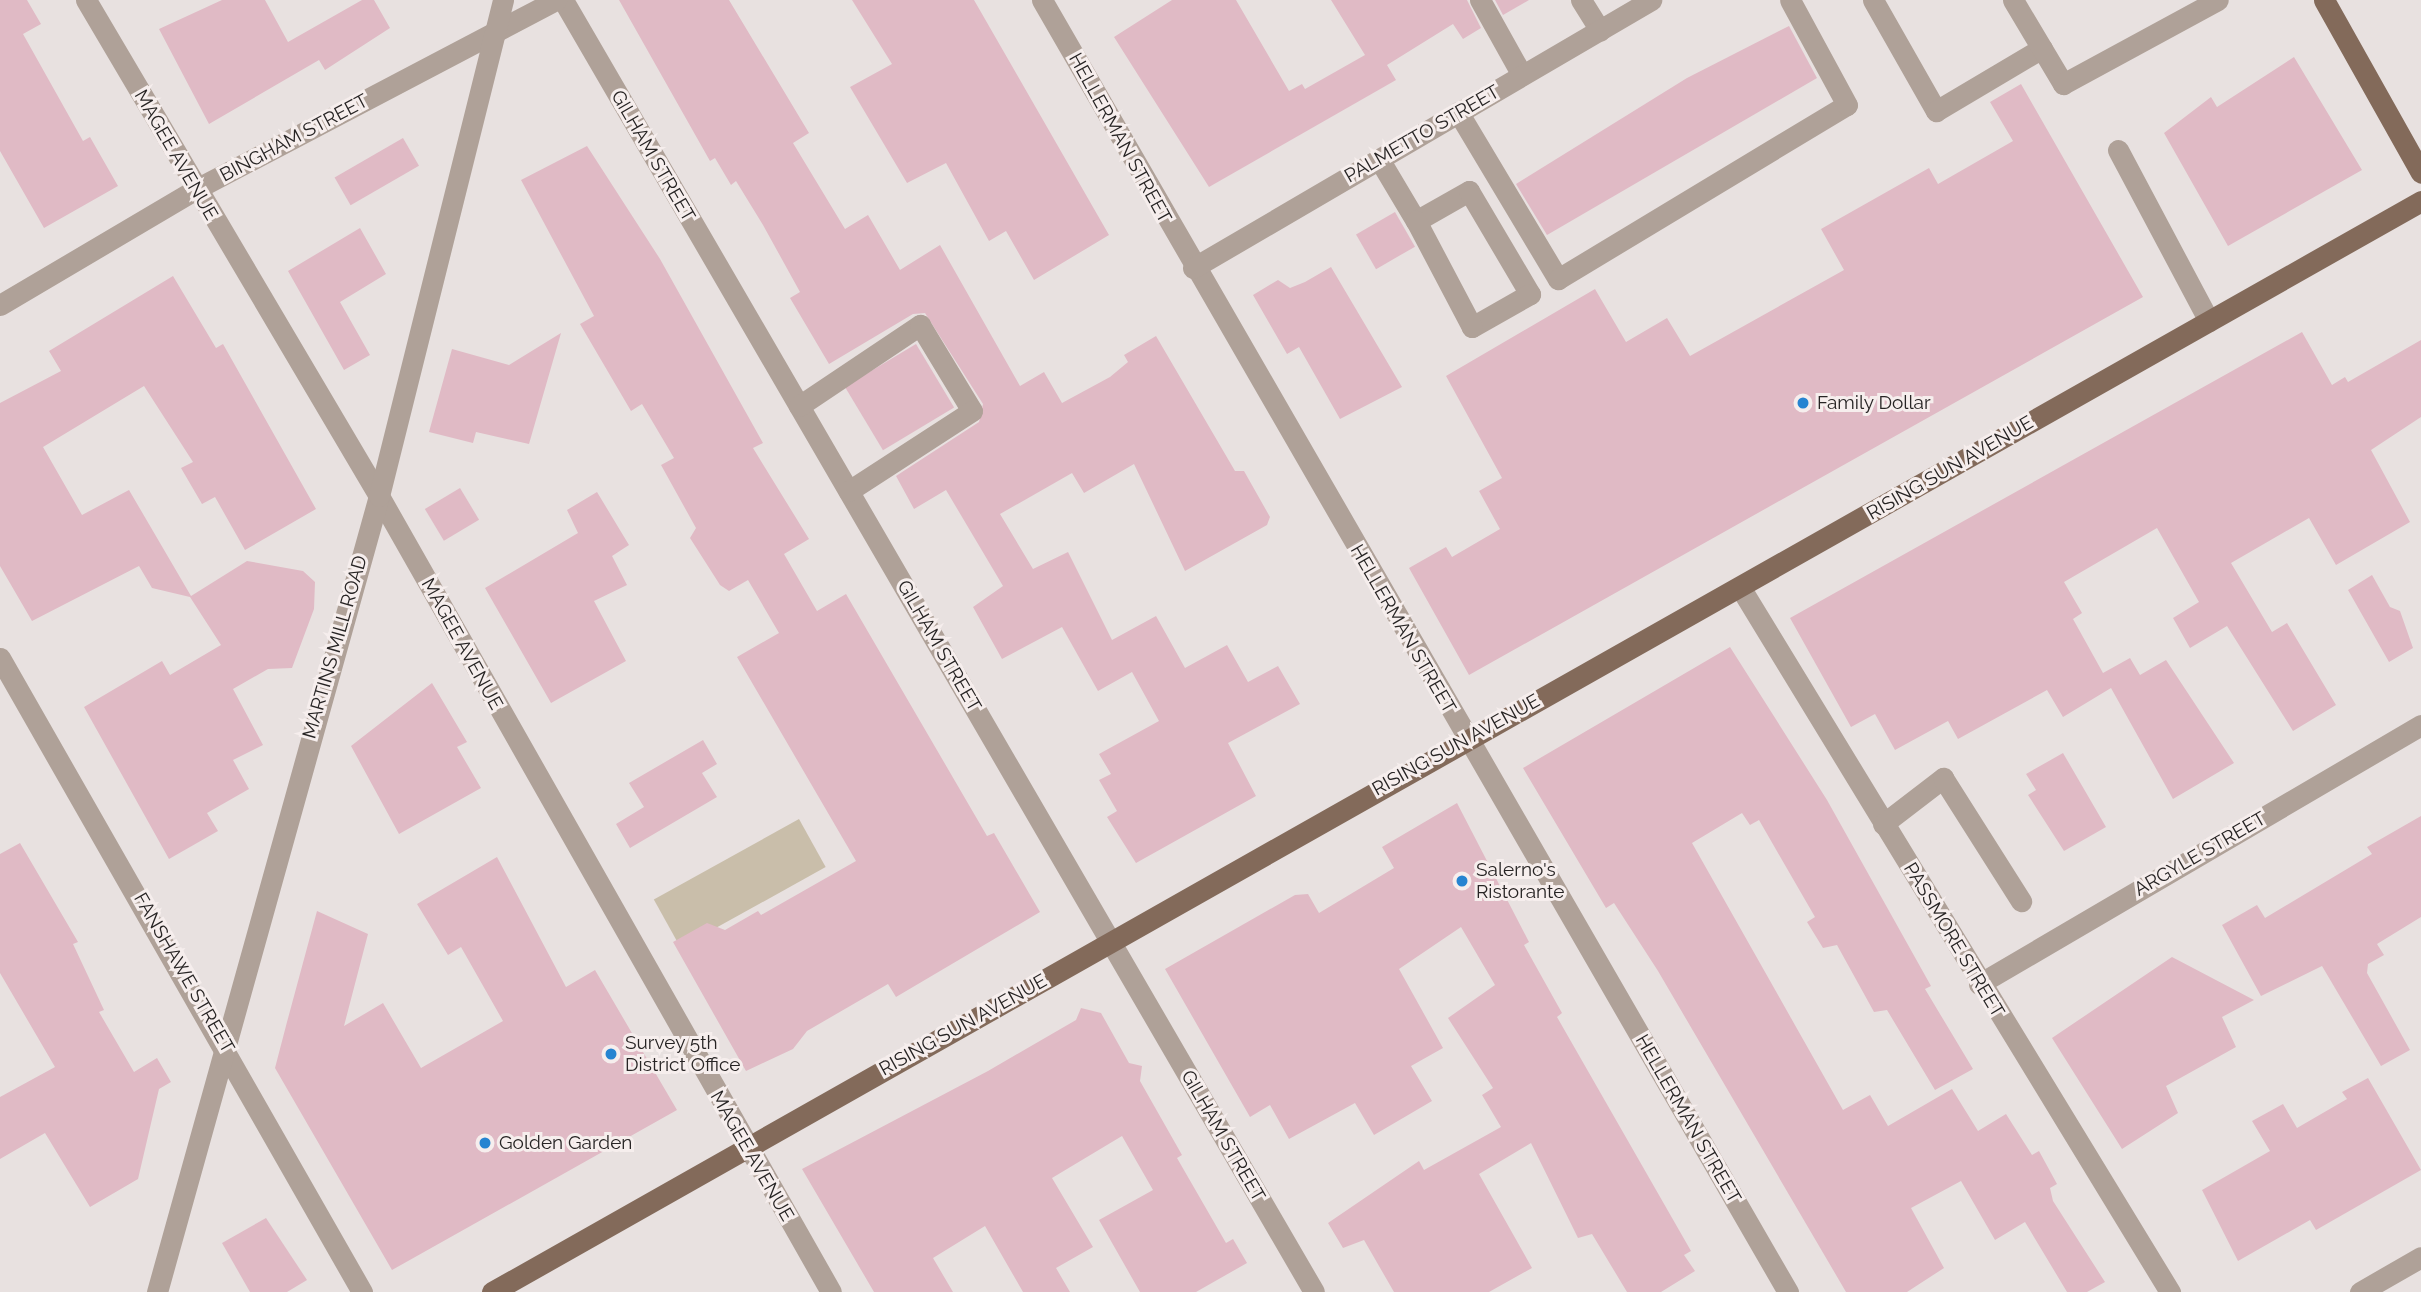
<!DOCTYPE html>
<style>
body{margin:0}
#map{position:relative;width:2421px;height:1292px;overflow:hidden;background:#e8e1e0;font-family:Raleway,sans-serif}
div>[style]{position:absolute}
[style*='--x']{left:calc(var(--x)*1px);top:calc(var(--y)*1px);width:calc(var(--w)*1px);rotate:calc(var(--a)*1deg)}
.green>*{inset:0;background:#c9beaa;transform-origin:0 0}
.building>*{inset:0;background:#e0bac5;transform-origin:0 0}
.minor>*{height:21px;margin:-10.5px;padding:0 10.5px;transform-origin:10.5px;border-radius:10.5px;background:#afa198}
.major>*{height:21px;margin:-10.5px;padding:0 10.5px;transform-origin:10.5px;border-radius:10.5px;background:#836a5a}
.dots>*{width:19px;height:19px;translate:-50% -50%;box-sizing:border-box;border:4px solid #f6eeed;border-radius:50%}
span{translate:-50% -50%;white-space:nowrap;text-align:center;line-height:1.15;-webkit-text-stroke:6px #f6eeed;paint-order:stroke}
.street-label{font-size:19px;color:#272424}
.poi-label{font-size:19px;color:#272424}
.left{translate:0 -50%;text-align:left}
</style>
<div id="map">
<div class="green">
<i style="left:799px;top:819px;width:55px;height:166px;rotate:61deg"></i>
</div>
<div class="building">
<i style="clip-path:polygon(0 0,27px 0,41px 24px,23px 34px,83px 141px,90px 137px,118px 186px,44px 228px,0 151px)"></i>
<i style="clip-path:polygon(222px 0,265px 0,288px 42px,362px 0,374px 0,390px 28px,325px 70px,319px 60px,209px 124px,159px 29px)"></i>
<i style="clip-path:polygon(619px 0,729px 0,809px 133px,793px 143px,845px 229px,868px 215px,900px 270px,940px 245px,1020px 386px,1044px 372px,1062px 403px,1110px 377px,1128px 362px,1124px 355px,1156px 336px,1235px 471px,1244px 471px,1270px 517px,1267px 525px,1185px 571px,1134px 464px,1084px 493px,1072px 473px,1000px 514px,1033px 569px,1068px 552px,1112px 640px,1156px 616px,1185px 668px,1227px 645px,1248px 682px,1278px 666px,1300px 704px,1228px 743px,1256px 796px,1136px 863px,1107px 817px,1117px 811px,1099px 780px,1111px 774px,1099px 754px,1159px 721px,1132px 672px,1098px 691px,1062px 627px,1002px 659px,973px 607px,1003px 586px,946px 490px,914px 509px,896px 476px,979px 422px,983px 404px,925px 313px,913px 314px,829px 364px,790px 298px,800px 292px,763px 225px,736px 181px,731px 185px,715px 158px,710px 161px)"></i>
<i style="clip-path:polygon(852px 0,974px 0,1109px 235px,1034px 280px,1006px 231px,989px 241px,946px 163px,907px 183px,850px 87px,892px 64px)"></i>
<i style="clip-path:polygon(1172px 0,1236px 0,1289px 91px,1302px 84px,1305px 89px,1365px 55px,1331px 0,1467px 0,1481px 28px,1463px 39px,1453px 24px,1387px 65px,1396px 80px,1209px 187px,1114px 37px)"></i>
<i style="clip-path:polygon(1495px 0,1529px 0,1503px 15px)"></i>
<i style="clip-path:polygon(1789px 26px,1817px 78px,1547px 235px,1516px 184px,1687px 78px)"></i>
<i style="clip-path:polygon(2294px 57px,2362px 170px,2228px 246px,2164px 133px,2211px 97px,2217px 107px)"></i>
<i style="clip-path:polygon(2021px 84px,2143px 297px,1469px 675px,1409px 568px,1446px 547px,1452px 557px,1500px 529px,1479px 491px,1502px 478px,1446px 376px,1595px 289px,1626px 342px,1667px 318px,1690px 356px,1844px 270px,1821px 229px,1929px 168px,1938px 184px,2013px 141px,1990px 102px)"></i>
<i style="left:403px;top:138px;width:32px;height:79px;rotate:60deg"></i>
<i style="clip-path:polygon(587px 146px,660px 259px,763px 443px,753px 448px,809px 539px,784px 554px,817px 611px,846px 594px,987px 836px,994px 833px,1040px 912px,896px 997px,888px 984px,807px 1031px,793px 1049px,746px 1071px,673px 942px,707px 923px,725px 930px,758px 911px,761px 915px,856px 861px,737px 657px,779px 633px,748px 580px,729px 591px,720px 585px,690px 538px,696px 528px,661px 465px,674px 458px,642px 404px,631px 411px,580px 324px,594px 316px,521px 180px)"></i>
<i style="left:1395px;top:212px;width:40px;height:45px;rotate:60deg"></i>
<i style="clip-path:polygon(360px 228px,386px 274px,340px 302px,370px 355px,344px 370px,288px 271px)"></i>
<i style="clip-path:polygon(1331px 267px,1402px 387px,1340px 419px,1299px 347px,1287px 354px,1253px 295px,1278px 280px,1290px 288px,1305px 282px)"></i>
<i style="clip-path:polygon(173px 276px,216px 348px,223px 344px,316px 509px,245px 550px,215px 497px,202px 504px,181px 468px,193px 462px,144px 386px,43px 447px,82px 515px,129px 490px,191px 596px,247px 561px,303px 571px,315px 582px,314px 609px,292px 668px,268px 669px,233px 689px,263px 745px,233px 760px,249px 789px,207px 813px,218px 831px,169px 859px,84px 707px,162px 661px,170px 675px,221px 645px,190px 597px,152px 588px,139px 566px,32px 621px,0 566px,0 403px,61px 371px,49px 351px)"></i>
<i style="clip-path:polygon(2302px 332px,2332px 385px,2345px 377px,2348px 382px,2421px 340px,2421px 417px,2371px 450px,2410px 522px,2336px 565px,2309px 518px,2231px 563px,2272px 632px,2287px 623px,2336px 705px,2293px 731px,2227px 626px,2190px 648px,2173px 618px,2199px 602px,2157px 528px,2064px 582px,2082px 613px,2073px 619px,2103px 673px,2130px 658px,2140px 675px,2166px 660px,2234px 763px,2173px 799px,2111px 688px,2063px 717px,2047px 690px,1958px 739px,1948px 721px,1895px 750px,1875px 714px,1851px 727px,1790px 618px)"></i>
<i style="clip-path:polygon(561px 333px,529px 444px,476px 432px,473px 443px,429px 432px,452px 349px,509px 365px)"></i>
<i style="left:916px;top:344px;width:74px;height:83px;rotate:59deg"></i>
<i style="left:460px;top:488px;width:37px;height:41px;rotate:59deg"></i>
<i style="clip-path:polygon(597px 492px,629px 545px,612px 556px,627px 585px,594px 601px,626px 661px,551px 703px,485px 588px,578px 533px,567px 510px)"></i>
<i style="clip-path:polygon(2372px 575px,2390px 607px,2400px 611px,2413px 648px,2389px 662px,2348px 590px)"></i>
<i style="clip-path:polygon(1730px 647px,1827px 800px,1931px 986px,1925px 989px,1973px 1069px,1935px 1090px,1887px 1010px,1874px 1012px,1837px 945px,1823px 948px,1807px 922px,1815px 917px,1759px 820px,1750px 825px,1742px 813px,1692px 843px,1843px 1110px,1870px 1095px,1888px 1126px,1952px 1089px,1978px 1131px,2006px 1114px,2032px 1155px,2039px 1151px,2057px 1184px,2050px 1188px,2053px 1201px,2105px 1282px,2087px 1292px,2067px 1292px,2025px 1222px,1995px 1240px,1961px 1181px,1911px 1208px,1944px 1268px,1907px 1292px,1846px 1292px,1658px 971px,1614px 903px,1606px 908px,1523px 768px)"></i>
<i style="clip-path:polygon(432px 683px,467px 742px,457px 747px,481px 788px,399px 834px,351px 746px)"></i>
<i style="clip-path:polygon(703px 740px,717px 764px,702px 773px,717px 797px,630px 848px,616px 824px,644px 807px,629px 783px)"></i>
<i style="clip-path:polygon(2063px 753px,2106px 827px,2064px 851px,2028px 795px,2036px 790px,2026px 774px)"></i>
<i style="clip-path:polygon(1457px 803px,1529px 942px,1524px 945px,1562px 1013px,1557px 1017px,1691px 1251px,1684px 1255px,1695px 1271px,1661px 1292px,1627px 1292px,1592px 1234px,1578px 1238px,1531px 1143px,1479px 1174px,1532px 1268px,1489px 1292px,1394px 1292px,1364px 1240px,1343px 1248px,1328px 1223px,1419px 1161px,1424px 1170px,1501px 1127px,1482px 1095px,1493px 1088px,1448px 1018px,1495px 985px,1461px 927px,1399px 969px,1443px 1048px,1411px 1066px,1432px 1101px,1374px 1135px,1355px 1103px,1289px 1139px,1270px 1105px,1250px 1117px,1165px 969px,1295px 895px,1308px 894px,1319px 913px,1394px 868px,1382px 847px)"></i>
<i style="clip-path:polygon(2421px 816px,2421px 917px,2377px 944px,2384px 955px,2368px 964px,2367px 973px,2410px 1050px,2381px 1066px,2322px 966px,2261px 996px,2222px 925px,2257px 905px,2265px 918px,2372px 854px,2367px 847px)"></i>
<i style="clip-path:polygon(20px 843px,78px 942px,73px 944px,104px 1010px,99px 1012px,134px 1072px,157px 1058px,171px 1082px,159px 1089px,138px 1179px,90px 1207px,45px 1133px,0 1159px,0 1097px,55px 1067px,0 973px,0 854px)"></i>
<i style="clip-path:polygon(497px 857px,566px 987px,595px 970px,677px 1110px,392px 1270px,275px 1068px,287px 1022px,317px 911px,368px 934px,344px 1026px,383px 1003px,421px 1068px,503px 1021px,461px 947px,448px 955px,417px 904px)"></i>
<i style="clip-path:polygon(2172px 957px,2254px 1000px,2222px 1017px,2236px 1047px,2166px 1086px,2178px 1113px,2122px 1149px,2052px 1038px)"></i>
<i style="clip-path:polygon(1081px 1008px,1101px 1013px,1129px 1063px,1142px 1066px,1140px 1081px,1182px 1155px,1177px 1158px,1226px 1243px,1233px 1239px,1247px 1263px,1196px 1292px,1140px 1292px,1099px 1220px,1153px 1190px,1122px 1136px,1052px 1178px,1093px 1247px,1056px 1268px,1070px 1292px,1023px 1292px,985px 1226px,933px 1258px,953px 1292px,874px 1292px,802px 1169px,988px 1071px,1076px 1020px)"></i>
<i style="clip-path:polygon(2368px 1078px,2421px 1170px,2316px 1230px,2310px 1220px,2238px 1261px,2202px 1190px,2270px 1151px,2252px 1121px,2283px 1104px,2297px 1128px,2347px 1099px,2342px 1092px)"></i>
<i style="clip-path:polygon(266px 1218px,307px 1280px,287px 1292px,250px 1292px,222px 1243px)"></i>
</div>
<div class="minor">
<i style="--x:86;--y:0;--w:576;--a:59.43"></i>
<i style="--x:379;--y:496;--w:915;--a:60.41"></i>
<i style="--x:563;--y:0;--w:1494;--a:59.83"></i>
<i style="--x:1042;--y:0;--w:1492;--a:60"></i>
<i style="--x:1480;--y:0;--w:86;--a:60.8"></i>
<i style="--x:1581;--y:0;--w:36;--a:58"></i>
<i style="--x:1873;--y:0;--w:128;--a:60.4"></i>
<i style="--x:1936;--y:111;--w:123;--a:-30.7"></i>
<i style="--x:2013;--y:0;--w:98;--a:59.2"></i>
<i style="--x:2063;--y:84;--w:176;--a:-28.5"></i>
<i style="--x:1458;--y:112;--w:195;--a:59.1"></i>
<i style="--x:1558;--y:279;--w:337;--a:-31.1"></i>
<i style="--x:1847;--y:105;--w:119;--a:-118.5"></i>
<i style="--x:2118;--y:150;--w:194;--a:62"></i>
<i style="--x:1379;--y:159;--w:72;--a:59.2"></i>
<i style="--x:1416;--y:221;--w:61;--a:-29.5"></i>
<i style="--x:1469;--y:191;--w:120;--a:59.4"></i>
<i style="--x:1530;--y:294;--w:67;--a:150.4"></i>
<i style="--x:1472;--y:327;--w:120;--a:-117.8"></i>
<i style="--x:1193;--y:268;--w:531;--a:-30.33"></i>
<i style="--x:0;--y:305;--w:228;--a:-30.6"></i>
<i style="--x:196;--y:189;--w:407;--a:-27.7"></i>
<i style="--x:799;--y:406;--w:146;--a:-33.8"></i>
<i style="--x:920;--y:325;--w:100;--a:58.8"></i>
<i style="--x:972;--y:411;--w:147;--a:147"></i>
<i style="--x:1740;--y:587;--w:826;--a:58.62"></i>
<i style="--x:0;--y:658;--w:730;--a:60.27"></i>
<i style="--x:1883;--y:824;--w:76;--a:-37.5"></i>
<i style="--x:1943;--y:778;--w:146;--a:57.6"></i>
<i style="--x:1979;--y:984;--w:512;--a:-30.37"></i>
<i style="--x:157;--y:1292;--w:826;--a:-74.42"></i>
<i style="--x:379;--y:496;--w:511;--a:-75.96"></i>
<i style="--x:2360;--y:1292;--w:70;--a:-29.8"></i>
</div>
<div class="major">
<i style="--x:2324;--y:0;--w:198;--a:60.7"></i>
<i style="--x:492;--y:1292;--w:2216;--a:-29.49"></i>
</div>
<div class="dots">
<i style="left:1803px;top:403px;background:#2684d1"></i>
<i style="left:1462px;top:881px;background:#2684d1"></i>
<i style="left:611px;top:1054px;background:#2684d1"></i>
<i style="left:485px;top:1143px;background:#2684d1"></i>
</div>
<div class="street-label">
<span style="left:1422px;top:134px;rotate:-30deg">PALMETTO STREET</span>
<span style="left:294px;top:138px;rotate:-28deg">BINGHAM STREET</span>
<span style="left:1120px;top:138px;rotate:61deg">HELLERMAN STREET</span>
<span style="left:176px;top:155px;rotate:60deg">MAGEE AVENUE</span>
<span style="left:653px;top:156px;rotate:60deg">GILHAM STREET</span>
<span style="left:1950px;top:468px;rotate:-30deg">RISING SUN AVENUE</span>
<span style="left:1403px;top:629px;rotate:60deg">HELLERMAN STREET</span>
<span style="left:462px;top:644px;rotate:61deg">MAGEE AVENUE</span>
<span style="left:939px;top:646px;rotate:60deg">GILHAM STREET</span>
<span style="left:335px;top:647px;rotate:-74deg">MARTINS MILL ROAD</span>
<span style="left:1456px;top:745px;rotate:-29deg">RISING SUN AVENUE</span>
<span style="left:2200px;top:854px;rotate:-30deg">ARGYLE STREET</span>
<span style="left:1954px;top:940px;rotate:59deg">PASSMORE STREET</span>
<span style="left:184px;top:973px;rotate:60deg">FANSHAWE STREET</span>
<span style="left:963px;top:1025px;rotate:-29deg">RISING SUN AVENUE</span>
<span style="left:1688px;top:1119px;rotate:60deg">HELLERMAN STREET</span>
<span style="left:1223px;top:1136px;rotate:60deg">GILHAM STREET</span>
<span style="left:752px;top:1156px;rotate:60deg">MAGEE AVENUE</span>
</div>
<div class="poi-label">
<span class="left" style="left:1817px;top:403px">Family Dollar</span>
<span class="left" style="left:1476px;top:881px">Salerno's<br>Ristorante</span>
<span class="left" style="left:625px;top:1054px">Survey 5th<br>District Office</span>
<span class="left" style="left:499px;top:1143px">Golden Garden</span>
</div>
</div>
